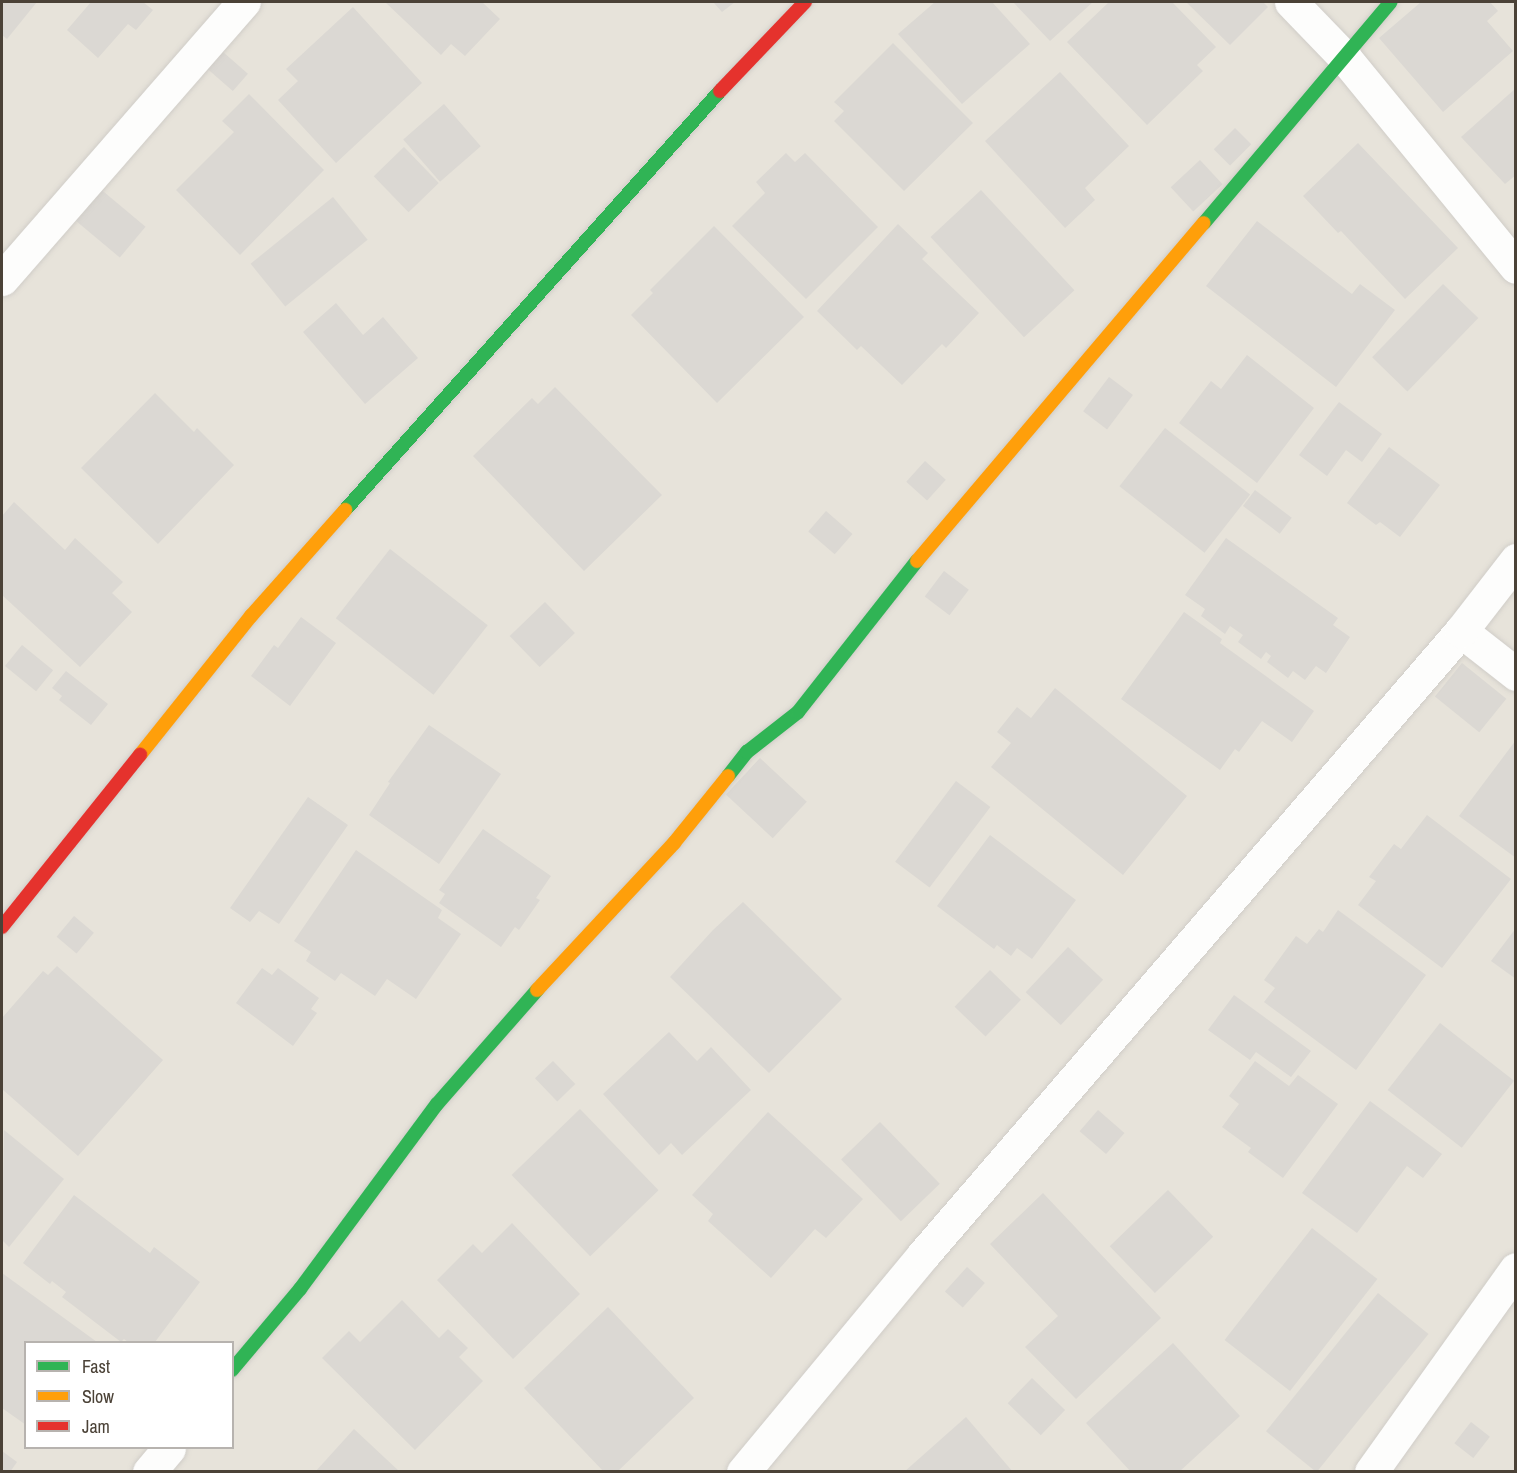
<!DOCTYPE html>
<style>
body{margin:0}
#map{position:relative;width:1517px;height:1473px;overflow:hidden;background:#f3f1ed;font-family:"Archivo Narrow",sans-serif}
div>[style]{position:absolute}
[style*='--x']{left:calc(var(--x)*1px);top:calc(var(--y)*1px);width:calc(var(--w)*1px);rotate:calc(var(--a)*1deg)}
.residential>*{inset:0;background:#e7e3da}
.building>*{inset:0;background:#dbd8d3;transform-origin:0 0}
.roads{filter:drop-shadow(0 0 2px #d0cdc8) drop-shadow(0 0 2px #d0cdc8)}
.street>*{height:33px;margin:-16.5px;padding:0 16.5px;transform-origin:16.5px;border-radius:16.5px;background:#fdfdfc}
.fast>*{height:14px;margin:-7px;padding:0 7px;transform-origin:7px;border-radius:7px;background:#30b455}
.slow>*{height:14px;margin:-7px;padding:0 7px;transform-origin:7px;border-radius:7px;background:#ff9f0a}
.jam>*{height:14px;margin:-7px;padding:0 7px;transform-origin:7px;border-radius:7px;background:#e5322d}
span{translate:-50% -50%;white-space:nowrap;text-align:center;line-height:1.15;-webkit-text-stroke:4.5px #fff;paint-order:stroke}
.frame{position:absolute;inset:0;border:3px solid #4b4237;pointer-events:none}
.legend{position:absolute;left:24px;top:1341px;width:210px;height:108px;box-sizing:border-box;background:#fff;border:2px solid #b7b3af;margin:0;padding:8px 10px;list-style:none;font-size:18px;color:#4b4237}
.legend li{display:flex;align-items:center;gap:12px;height:30px}
.legend b{width:30px;border:2px solid #b7b3af}
</style>
<div id="map">
<div class="residential">
<i style="clip-path:polygon(evenodd,2px 2px,1515px 2px,1515px 1471px,2px 1472px,2px 2px,26px 1342px,232px 1342px,232px 1448px,26px 1448px,26px 1342px)"></i>
</div>
<div class="building">
<i style="clip-path:polygon(2px 2px,37px 2px,7px 39px,2px 35px)"></i>
<i style="clip-path:polygon(91px 2px,143px 2px,153px 10px,136px 30px,128px 24px,98px 58px,67px 30px)"></i>
<i style="clip-path:polygon(385px 2px,482px 2px,500px 19px,465px 56px,451px 44px,441px 55px)"></i>
<i style="clip-path:polygon(713px 2px,735px 2px,722px 12px)"></i>
<i style="clip-path:polygon(935px 2px,992px 2px,1030px 44px,962px 104px,898px 34px)"></i>
<i style="clip-path:polygon(1013px 2px,1093px 2px,1050px 41px)"></i>
<i style="clip-path:polygon(1109px 2px,1172px 2px,1216px 47px,1197px 65px,1203px 71px,1147px 125px,1067px 42px)"></i>
<i style="clip-path:polygon(1186px 2px,1263px 2px,1268px 7px,1230px 45px)"></i>
<i style="clip-path:polygon(1421px 2px,1490px 2px,1498px 11px,1487px 21px,1513px 51px,1443px 112px,1379px 38px)"></i>
<i style="clip-path:polygon(353px 7px,422px 83px,336px 163px,278px 100px,298px 81px,286px 69px)"></i>
<i style="clip-path:polygon(893px 43px,973px 123px,904px 191px,834px 121px,844px 111px,834px 102px)"></i>
<i style="left:223px;top:52px;width:33px;height:23px;rotate:41deg"></i>
<i style="clip-path:polygon(1060px 72px,1129px 146px,1085px 188px,1095px 200px,1065px 228px,985px 141px)"></i>
<i style="clip-path:polygon(1516px 88px,1516px 175px,1505px 184px,1461px 137px)"></i>
<i style="clip-path:polygon(249px 94px,324px 170px,240px 255px,176px 190px,234px 132px,222px 121px)"></i>
<i style="left:444px;top:104px;width:56px;height:54px;rotate:49deg"></i>
<i style="left:1235px;top:128px;width:23px;height:30px;rotate:45deg"></i>
<i style="clip-path:polygon(1358px 143px,1458px 248px,1405px 299px,1341px 231px,1338px 233px,1303px 196px)"></i>
<i style="left:404px;top:147px;width:50px;height:42px;rotate:46deg"></i>
<i style="clip-path:polygon(786px 153px,795px 162px,805px 153px,878px 227px,806px 299px,732px 226px,765px 193px,756px 182px)"></i>
<i style="left:1200px;top:160px;width:33px;height:40px;rotate:47deg"></i>
<i style="left:98px;top:187px;width:62px;height:40px;rotate:40deg"></i>
<i style="left:981px;top:190px;width:137px;height:69px;rotate:47deg"></i>
<i style="left:333px;top:197px;width:55px;height:106px;rotate:51deg"></i>
<i style="clip-path:polygon(1257px 221px,1352px 294px,1360px 284px,1395px 310px,1336px 387px,1206px 286px)"></i>
<i style="clip-path:polygon(898px 224px,928px 253px,922px 259px,979px 313px,946px 348px,942px 344px,902px 385px,861px 346px,857px 350px,817px 311px)"></i>
<i style="clip-path:polygon(714px 226px,804px 317px,717px 403px,631px 315px,653px 293px,650px 290px)"></i>
<i style="left:1443px;top:284px;width:49px;height:102px;rotate:44deg"></i>
<i style="clip-path:polygon(336px 303px,363px 335px,383px 317px,418px 358px,365px 404px,303px 332px)"></i>
<i style="clip-path:polygon(1247px 355px,1314px 408px,1257px 483px,1179px 423px,1211px 381px,1221px 389px)"></i>
<i style="left:1109px;top:377px;width:30px;height:43px;rotate:37deg"></i>
<i style="clip-path:polygon(555px 387px,662px 495px,584px 571px,473px 456px,532px 398px,538px 404px)"></i>
<i style="clip-path:polygon(155px 393px,194px 432px,197px 428px,234px 465px,158px 544px,81px 468px)"></i>
<i style="clip-path:polygon(1339px 402px,1382px 434px,1362px 462px,1346px 450px,1327px 476px,1299px 455px)"></i>
<i style="left:1165px;top:428px;width:108px;height:74px;rotate:38deg"></i>
<i style="clip-path:polygon(1389px 447px,1440px 485px,1400px 537px,1380px 522px,1376px 525px,1347px 503px)"></i>
<i style="left:925px;top:461px;width:28px;height:28px;rotate:42deg"></i>
<i style="left:1255px;top:490px;width:46px;height:20px;rotate:37deg"></i>
<i style="clip-path:polygon(14px 502px,65px 550px,75px 538px,123px 582px,112px 593px,132px 612px,80px 667px,2px 595px,2px 516px)"></i>
<i style="left:826px;top:511px;width:35px;height:27px;rotate:41deg"></i>
<i style="clip-path:polygon(1226px 538px,1338px 618px,1333px 625px,1350px 637px,1326px 673px,1316px 666px,1305px 680px,1293px 671px,1288px 678px,1267px 662px,1271px 656px,1266px 652px,1261px 659px,1238px 642px,1243px 635px,1230px 626px,1225px 634px,1201px 616px,1205px 609px,1185px 595px)"></i>
<i style="left:390px;top:549px;width:124px;height:88px;rotate:38deg"></i>
<i style="left:944px;top:571px;width:31px;height:32px;rotate:37deg"></i>
<i style="left:545px;top:602px;width:43px;height:49px;rotate:46deg"></i>
<i style="clip-path:polygon(1184px 612px,1222px 639px,1220px 643px,1314px 711px,1292px 742px,1262px 721px,1239px 752px,1235px 749px,1220px 770px,1121px 699px)"></i>
<i style="clip-path:polygon(301px 617px,336px 643px,290px 706px,251px 676px,274px 645px,278px 648px)"></i>
<i style="left:22px;top:645px;width:40px;height:27px;rotate:39deg"></i>
<i style="left:1462px;top:663px;width:57px;height:43px;rotate:39deg"></i>
<i style="clip-path:polygon(66px 671px,108px 704px,91px 725px,59px 700px,62px 696px,52px 688px)"></i>
<i style="clip-path:polygon(1055px 688px,1187px 796px,1123px 875px,991px 767px,1011px 743px,997px 732px,1017px 707px,1031px 718px)"></i>
<i style="clip-path:polygon(429px 725px,501px 774px,439px 864px,369px 815px,390px 783px,388px 782px)"></i>
<i style="clip-path:polygon(1516px 740px,1516px 858px,1459px 816px)"></i>
<i style="left:760px;top:758px;width:64px;height:50px;rotate:43deg"></i>
<i style="left:956px;top:781px;width:43px;height:101px;rotate:37deg"></i>
<i style="clip-path:polygon(308px 797px,348px 825px,279px 924px,259px 911px,250px 922px,230px 908px)"></i>
<i style="clip-path:polygon(1427px 815px,1511px 879px,1442px 968px,1358px 905px,1376px 881px,1369px 877px,1394px 844px,1401px 849px)"></i>
<i style="clip-path:polygon(483px 829px,551px 876px,536px 898px,540px 900px,519px 930px,515px 927px,501px 947px,439px 903px,445px 894px,439px 890px)"></i>
<i style="clip-path:polygon(990px 835px,1076px 900px,1032px 959px,1017px 948px,1011px 956px,997px 945px,994px 949px,937px 906px)"></i>
<i style="clip-path:polygon(356px 850px,442px 910px,438px 918px,461px 934px,416px 999px,387px 979px,375px 996px,341px 973px,335px 981px,306px 961px,311px 952px,294px 941px)"></i>
<i style="clip-path:polygon(743px 902px,842px 999px,769px 1073px,670px 977px,713px 930px)"></i>
<i style="clip-path:polygon(1338px 910px,1426px 975px,1356px 1070px,1264px 1002px,1275px 988px,1264px 980px,1296px 936px,1307px 944px,1319px 929px,1323px 932px)"></i>
<i style="left:74px;top:916px;width:26px;height:27px;rotate:40deg"></i>
<i style="clip-path:polygon(1516px 928px,1516px 979px,1491px 961px)"></i>
<i style="left:1068px;top:947px;width:48px;height:62px;rotate:43deg"></i>
<i style="clip-path:polygon(57px 966px,163px 1060px,78px 1156px,2px 1089px,2px 1018px,43px 971px,48px 975px)"></i>
<i style="clip-path:polygon(262px 968px,272px 975px,278px 968px,319px 998px,311px 1009px,317px 1013px,293px 1046px,236px 1003px)"></i>
<i style="left:990px;top:970px;width:43px;height:51px;rotate:44deg"></i>
<i style="clip-path:polygon(1234px 995px,1311px 1051px,1291px 1077px,1256px 1052px,1250px 1060px,1208px 1030px)"></i>
<i style="left:1440px;top:1023px;width:94px;height:85px;rotate:38deg"></i>
<i style="clip-path:polygon(669px 1032px,697px 1061px,711px 1047px,751px 1090px,682px 1155px,671px 1143px,659px 1155px,603px 1094px)"></i>
<i style="left:553px;top:1061px;width:32px;height:25px;rotate:46deg"></i>
<i style="clip-path:polygon(1255px 1061px,1289px 1086px,1298px 1075px,1338px 1104px,1283px 1178px,1248px 1152px,1251px 1148px,1222px 1127px,1239px 1104px,1229px 1096px)"></i>
<i style="clip-path:polygon(1370px 1101px,1442px 1154px,1423px 1178px,1407px 1166px,1357px 1233px,1302px 1193px)"></i>
<i style="left:580px;top:1109px;width:113px;height:95px;rotate:46deg"></i>
<i style="left:1098px;top:1110px;width:35px;height:28px;rotate:41deg"></i>
<i style="clip-path:polygon(768px 1112px,863px 1199px,826px 1238px,815px 1229px,771px 1278px,708px 1221px,713px 1214px,692px 1195px)"></i>
<i style="left:880px;top:1122px;width:86px;height:54px;rotate:46deg"></i>
<i style="clip-path:polygon(4px 1130px,64px 1179px,9px 1247px,2px 1240px)"></i>
<i style="left:1168px;top:1190px;width:65px;height:81px;rotate:46deg"></i>
<i style="clip-path:polygon(1043px 1193px,1161px 1318px,1076px 1399px,1025px 1347px,1058px 1316px,990px 1244px)"></i>
<i style="clip-path:polygon(74px 1195px,150px 1253px,154px 1247px,200px 1282px,155px 1342px,128px 1342px,124px 1339px,121px 1342px,62px 1297px,66px 1292px,52px 1281px,50px 1284px,23px 1263px)"></i>
<i style="clip-path:polygon(512px 1223px,580px 1294px,513px 1359px,437px 1280px,473px 1244px,482px 1253px)"></i>
<i style="left:1312px;top:1228px;width:83px;height:142px;rotate:38deg"></i>
<i style="left:967px;top:1267px;width:24px;height:33px;rotate:42deg"></i>
<i style="clip-path:polygon(2px 1273px,97px 1342px,26px 1342px,26px 1425px,2px 1408px)"></i>
<i style="left:1378px;top:1293px;width:65px;height:178px;rotate:39deg"></i>
<i style="clip-path:polygon(402px 1300px,439px 1338px,448px 1329px,468px 1348px,459px 1357px,483px 1381px,415px 1450px,322px 1358px,349px 1331px,360px 1342px)"></i>
<i style="clip-path:polygon(608px 1307px,694px 1398px,617px 1472px,604px 1472px,524px 1388px)"></i>
<i style="clip-path:polygon(1173px 1343px,1240px 1416px,1179px 1472px,1131px 1472px,1086px 1423px)"></i>
<i style="left:1032px;top:1378px;width:46px;height:35px;rotate:44deg"></i>
<i style="clip-path:polygon(966px 1417px,1013px 1472px,904px 1472px)"></i>
<i style="left:1471px;top:1422px;width:24px;height:27px;rotate:38deg"></i>
<i style="clip-path:polygon(354px 1429px,400px 1472px,315px 1472px)"></i>
<i style="clip-path:polygon(2px 1451px,17px 1462px,10px 1472px,2px 1472px)"></i>
</div>
<div class="roads">
<div class="street">
<i style="--x:1291;--y:2;--w:78;--a:46"></i>
<i style="--x:1345;--y:58;--w:270;--a:50.7"></i>
<i style="--x:2;--y:279;--w:368;--a:-48.9"></i>
<i style="--x:1461;--y:631;--w:70;--a:38"></i>
<i style="--x:149;--y:1472;--w:31;--a:-50"></i>
<i style="--x:743;--y:1472;--w:282;--a:-50.3"></i>
<i style="--x:923;--y:1255;--w:824;--a:-49.23"></i>
<i style="--x:1461;--y:631;--w:90;--a:-52.2"></i>
<i style="--x:1371;--y:1472;--w:249;--a:-54.5"></i>
</div>
<div class="fast">
<i style="--x:1204;--y:223;--w:289;--a:-49.8"></i>
<i style="--x:345;--y:510;--w:562;--a:-48.17"></i>
<i style="--x:728;--y:776;--w:31;--a:-52"></i>
<i style="--x:747;--y:752;--w:65;--a:-38.1"></i>
<i style="--x:798;--y:712;--w:192;--a:-51.8"></i>
<i style="--x:232;--y:1370;--w:106;--a:-50"></i>
<i style="--x:300;--y:1289;--w:230;--a:-53.5"></i>
<i style="--x:437;--y:1104;--w:152;--a:-48.7"></i>
</div>
<div class="slow">
<i style="--x:917;--y:561;--w:443;--a:-49.7"></i>
<i style="--x:140;--y:755;--w:178;--a:-51.4"></i>
<i style="--x:251;--y:616;--w:142;--a:-48.4"></i>
<i style="--x:537;--y:990;--w:201;--a:-47"></i>
<i style="--x:674;--y:843;--w:86;--a:-51.1"></i>
</div>
<div class="jam">
<i style="--x:720;--y:91;--w:123;--a:-46.3"></i>
<i style="--x:2;--y:927;--w:221;--a:-51.3"></i>
</div>
</div>
<div class="frame"></div>
<ul class="legend">
<li><b style="height:8px;background:#30b455"></b>Fast</li>
<li><b style="height:8px;background:#ff9f0a"></b>Slow</li>
<li><b style="height:8px;background:#e5322d"></b>Jam</li>
</ul>
</div>
